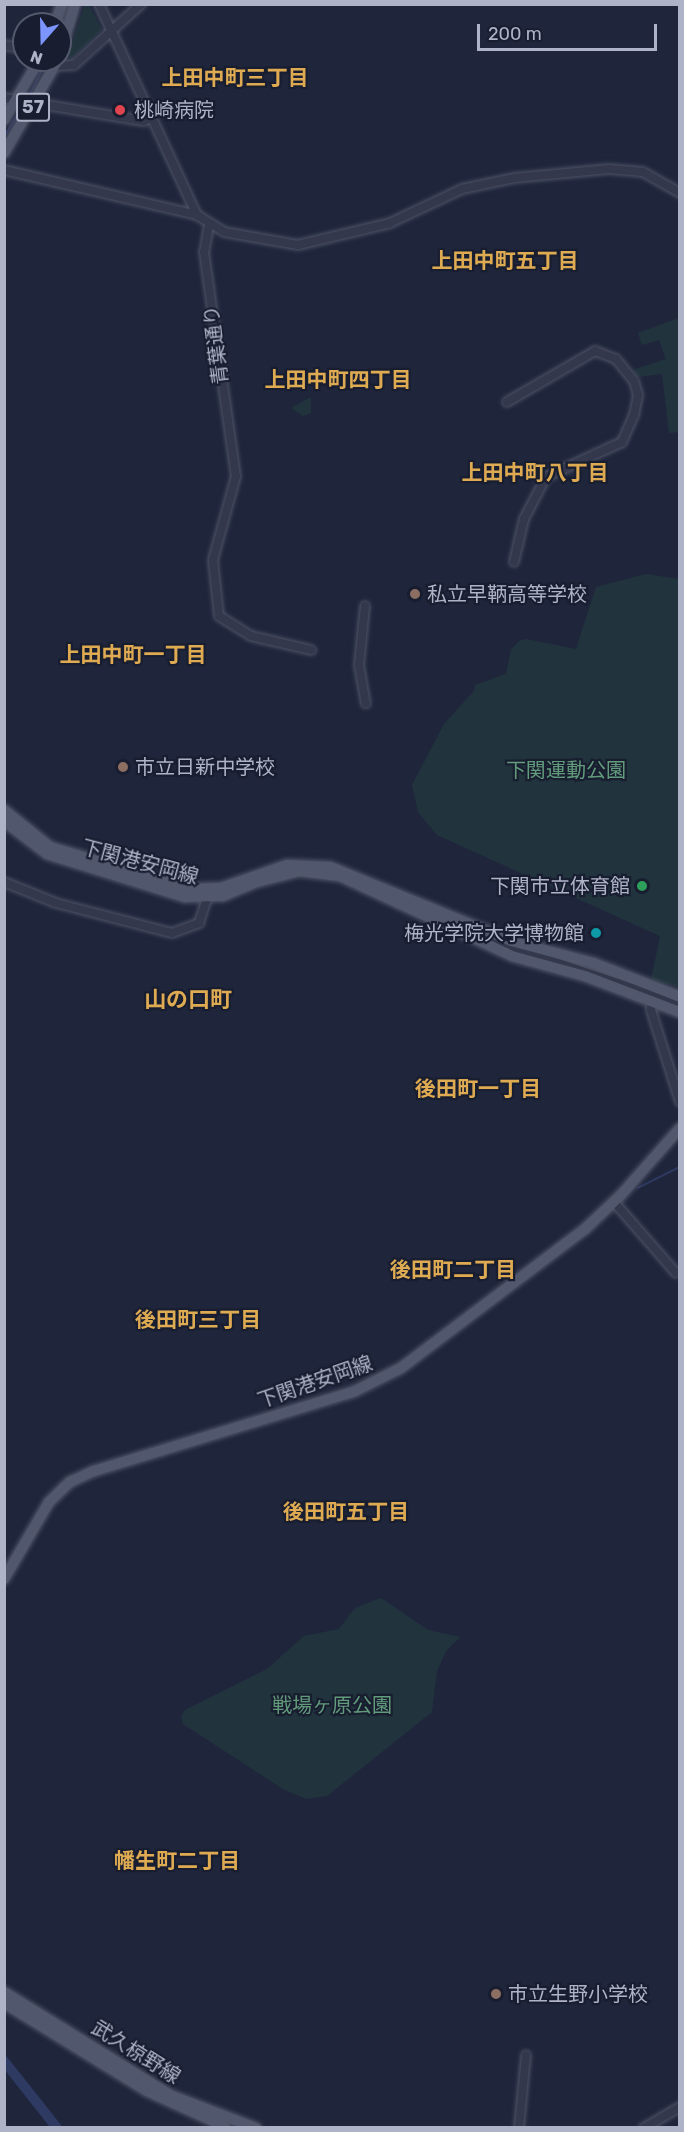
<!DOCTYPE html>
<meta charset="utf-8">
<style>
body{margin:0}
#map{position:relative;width:684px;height:2132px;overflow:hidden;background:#1f263c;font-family:Rubik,"Noto Sans JP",sans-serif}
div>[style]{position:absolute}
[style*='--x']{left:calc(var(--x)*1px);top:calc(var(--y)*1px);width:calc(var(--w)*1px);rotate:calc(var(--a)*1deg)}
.green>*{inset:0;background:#21343d}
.stream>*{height:1.5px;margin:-0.75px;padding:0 0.75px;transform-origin:0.75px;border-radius:0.75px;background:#2f3a63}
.river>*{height:10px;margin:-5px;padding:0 5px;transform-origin:5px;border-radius:5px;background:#2f3a63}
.roads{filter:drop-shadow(0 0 2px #4e5366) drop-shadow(0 0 2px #4e5366)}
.minor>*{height:8px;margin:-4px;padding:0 4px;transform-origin:4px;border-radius:4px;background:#33384c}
.major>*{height:10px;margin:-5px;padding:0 5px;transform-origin:5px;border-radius:5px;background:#51576c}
.dots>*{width:16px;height:16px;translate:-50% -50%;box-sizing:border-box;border:3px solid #181e30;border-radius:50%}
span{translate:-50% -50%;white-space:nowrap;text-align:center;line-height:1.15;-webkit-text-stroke:4.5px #181e30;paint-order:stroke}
.shield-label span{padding:2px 4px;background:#181e30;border:2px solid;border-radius:4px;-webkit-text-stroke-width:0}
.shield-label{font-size:18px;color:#aeb3c8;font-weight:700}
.poi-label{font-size:20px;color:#aeb3c8}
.left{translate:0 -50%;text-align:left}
.right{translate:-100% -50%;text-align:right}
.street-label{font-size:20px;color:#aeb3c8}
.park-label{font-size:20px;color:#629b7b}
.neighbourhood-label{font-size:21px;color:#dfab52;font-weight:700}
.quarter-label{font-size:22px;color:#dfab52;font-weight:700}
.frame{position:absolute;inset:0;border:6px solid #aeb3c8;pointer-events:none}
.north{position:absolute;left:12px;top:12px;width:60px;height:60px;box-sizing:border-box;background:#181e30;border:2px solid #545a6d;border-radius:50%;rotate:200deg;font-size:16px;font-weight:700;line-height:24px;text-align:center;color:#aeb3c8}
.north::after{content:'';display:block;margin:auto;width:21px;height:27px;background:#7c95ff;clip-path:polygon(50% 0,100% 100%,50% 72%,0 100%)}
.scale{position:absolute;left:477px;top:24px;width:180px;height:27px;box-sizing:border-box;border:3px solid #aeb3c8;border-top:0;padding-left:8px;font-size:18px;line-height:21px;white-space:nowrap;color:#aeb3c8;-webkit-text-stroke:4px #181e30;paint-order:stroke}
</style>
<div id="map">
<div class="green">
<i style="clip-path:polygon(85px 5px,89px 5px,102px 30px,71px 59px,68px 56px)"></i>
<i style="clip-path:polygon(679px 318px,679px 432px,669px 433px,662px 374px,638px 377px,633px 370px,666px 359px,659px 340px,642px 345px,638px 333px)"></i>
<i style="clip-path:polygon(311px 397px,311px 413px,303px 416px,291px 408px)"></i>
<i style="clip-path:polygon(646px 574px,679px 579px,679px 987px,651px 980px,660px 936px,437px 835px,418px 812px,412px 785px,444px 724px,474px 691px,475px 685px,506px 674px,511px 650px,519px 641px,526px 639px,576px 649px,596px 587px)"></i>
<i style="clip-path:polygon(381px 1598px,428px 1630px,460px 1637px,446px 1651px,437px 1671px,432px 1712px,327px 1796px,306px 1799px,283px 1789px,183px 1724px,181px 1717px,185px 1710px,267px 1669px,304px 1636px,339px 1629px,355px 1608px)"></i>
</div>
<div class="stream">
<i style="--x:28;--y:98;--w:42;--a:-63.4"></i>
<i style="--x:4;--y:137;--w:39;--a:-59"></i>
<i style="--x:638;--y:1188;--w:47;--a:-26.6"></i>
</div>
<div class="river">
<i style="--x:4;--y:2061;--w:85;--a:51.7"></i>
</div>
<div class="roads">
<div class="minor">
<i style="--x:99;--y:4;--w:233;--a:65.1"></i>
<i style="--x:197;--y:215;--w:32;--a:32"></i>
<i style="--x:224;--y:232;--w:75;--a:10"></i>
<i style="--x:298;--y:245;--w:95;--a:-13.4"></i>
<i style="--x:390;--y:223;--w:80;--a:-25.3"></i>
<i style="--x:462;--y:189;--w:53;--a:-11.9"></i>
<i style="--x:514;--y:178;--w:95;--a:-5.4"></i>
<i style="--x:609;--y:169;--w:34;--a:5"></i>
<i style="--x:643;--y:172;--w:43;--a:29.6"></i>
<i style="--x:4;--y:45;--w:20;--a:11"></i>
<i style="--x:56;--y:66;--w:18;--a:-3"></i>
<i style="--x:74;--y:65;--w:91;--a:-42.3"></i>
<i style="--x:4;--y:98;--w:141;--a:9.4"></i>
<i style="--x:143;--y:121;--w:9;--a:-18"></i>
<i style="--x:4;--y:170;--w:198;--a:13.1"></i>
<i style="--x:209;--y:225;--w:27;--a:100"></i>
<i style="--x:204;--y:252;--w:226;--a:81.9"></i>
<i style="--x:236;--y:476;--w:87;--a:105.3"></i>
<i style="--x:213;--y:560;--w:56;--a:83.9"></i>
<i style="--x:219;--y:616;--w:38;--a:32"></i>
<i style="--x:251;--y:636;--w:62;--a:13.1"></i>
<i style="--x:507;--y:402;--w:102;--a:-30.1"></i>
<i style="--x:595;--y:351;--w:22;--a:21"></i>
<i style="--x:616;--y:359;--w:28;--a:51"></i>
<i style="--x:634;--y:381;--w:15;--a:74"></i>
<i style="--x:638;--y:395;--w:20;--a:101"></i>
<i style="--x:634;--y:415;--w:30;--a:114"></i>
<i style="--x:622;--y:442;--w:84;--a:155.3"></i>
<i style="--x:546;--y:477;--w:47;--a:117.6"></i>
<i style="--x:524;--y:519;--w:44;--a:103.1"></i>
<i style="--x:365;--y:606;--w:59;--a:95.8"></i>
<i style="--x:359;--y:665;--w:39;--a:80"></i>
<i style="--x:4;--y:882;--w:56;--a:22"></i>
<i style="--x:56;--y:903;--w:120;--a:14.5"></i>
<i style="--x:172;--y:933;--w:29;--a:-20"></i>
<i style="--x:199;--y:923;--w:32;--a:-72"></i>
<i style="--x:487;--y:939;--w:204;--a:18.6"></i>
<i style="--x:652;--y:1000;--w:10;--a:96"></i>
<i style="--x:651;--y:1010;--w:96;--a:72.5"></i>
<i style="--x:614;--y:1202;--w:94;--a:48.9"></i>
<i style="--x:519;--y:2128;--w:73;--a:-84.5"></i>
<i style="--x:644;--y:2128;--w:42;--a:-30.3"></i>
</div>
<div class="major">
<i style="--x:55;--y:24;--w:21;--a:-71"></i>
<i style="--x:60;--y:54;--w:52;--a:-73.3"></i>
<i style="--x:4;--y:120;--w:69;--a:-59.7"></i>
<i style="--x:4;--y:153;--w:108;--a:-59.9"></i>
<i style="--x:4;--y:810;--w:59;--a:38.8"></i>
<i style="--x:50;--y:847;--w:148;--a:16.5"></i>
<i style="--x:192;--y:889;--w:29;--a:-2"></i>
<i style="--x:221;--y:888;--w:70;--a:-19.2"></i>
<i style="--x:287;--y:865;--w:43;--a:2.7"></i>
<i style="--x:330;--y:867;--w:196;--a:22.2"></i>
<i style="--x:511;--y:941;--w:85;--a:15"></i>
<i style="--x:593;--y:963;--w:93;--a:21.3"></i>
<i style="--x:4;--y:821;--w:54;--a:37.5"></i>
<i style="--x:47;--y:854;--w:145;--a:17.3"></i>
<i style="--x:185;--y:897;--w:38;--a:-2"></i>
<i style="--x:223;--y:896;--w:33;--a:-23"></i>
<i style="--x:253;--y:883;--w:48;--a:-14.6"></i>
<i style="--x:299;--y:871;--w:41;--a:7"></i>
<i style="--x:340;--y:876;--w:190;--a:24.9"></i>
<i style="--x:512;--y:956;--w:76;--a:15.3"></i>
<i style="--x:585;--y:976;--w:102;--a:20.8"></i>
<i style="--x:4;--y:1579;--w:89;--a:-59.7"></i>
<i style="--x:49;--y:1502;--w:29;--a:-44"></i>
<i style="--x:70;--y:1482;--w:26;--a:-25"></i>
<i style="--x:94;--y:1471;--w:273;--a:-17"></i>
<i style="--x:355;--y:1391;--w:51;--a:-26.6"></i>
<i style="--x:401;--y:1368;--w:231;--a:-37.1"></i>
<i style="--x:585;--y:1229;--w:50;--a:-43.4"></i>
<i style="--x:621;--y:1195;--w:89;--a:-48.6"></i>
<i style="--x:4;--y:1992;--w:198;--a:31.8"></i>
<i style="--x:172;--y:2096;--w:90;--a:20.9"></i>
<i style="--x:4;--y:2003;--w:168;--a:31.6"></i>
<i style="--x:147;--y:2091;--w:85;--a:24.4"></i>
</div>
</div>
<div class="dots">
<i style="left:120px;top:110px;background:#e0444e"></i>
<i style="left:415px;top:594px;background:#8d6e63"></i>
<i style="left:123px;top:767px;background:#8d6e63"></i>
<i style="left:642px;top:886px;background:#2e9e5b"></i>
<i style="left:596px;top:933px;background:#0f9aa8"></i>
<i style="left:496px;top:1994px;background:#8d6e63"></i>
</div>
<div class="shield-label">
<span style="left:33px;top:107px">57</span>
</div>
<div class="poi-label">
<span class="left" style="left:134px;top:110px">桃崎病院</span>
<span class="left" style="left:427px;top:594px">私立早鞆高等学校</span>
<span class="left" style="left:135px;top:767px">市立日新中学校</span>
<span class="right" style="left:630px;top:886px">下関市立体育館</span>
<span class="right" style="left:584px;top:933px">梅光学院大学博物館</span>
<span class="left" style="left:508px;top:1994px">市立生野小学校</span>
</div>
<div class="street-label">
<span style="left:216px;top:345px;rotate:-97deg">青葉通り</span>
<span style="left:140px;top:862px;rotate:15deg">下関港安岡線</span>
<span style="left:315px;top:1382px;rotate:-19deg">下関港安岡線</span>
<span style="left:136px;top:2052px;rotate:32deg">武久椋野線</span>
</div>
<div class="park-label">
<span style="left:566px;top:770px">下関運動公園</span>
<span style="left:332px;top:1705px">戦場ヶ原公園</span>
</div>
<div class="neighbourhood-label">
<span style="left:235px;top:78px">上田中町三丁目</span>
<span style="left:505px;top:261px">上田中町五丁目</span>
<span style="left:338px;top:380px">上田中町四丁目</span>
<span style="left:535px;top:473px">上田中町八丁目</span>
<span style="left:133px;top:655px">上田中町一丁目</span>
<span style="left:478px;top:1089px">後田町一丁目</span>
<span style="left:453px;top:1270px">後田町二丁目</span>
<span style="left:198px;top:1320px">後田町三丁目</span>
<span style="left:346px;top:1512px">後田町五丁目</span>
<span style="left:177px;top:1861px">幡生町二丁目</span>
</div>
<div class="quarter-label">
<span style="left:188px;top:1000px">山の口町</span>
</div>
<div class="frame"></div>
<div class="north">N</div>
<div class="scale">200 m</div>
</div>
